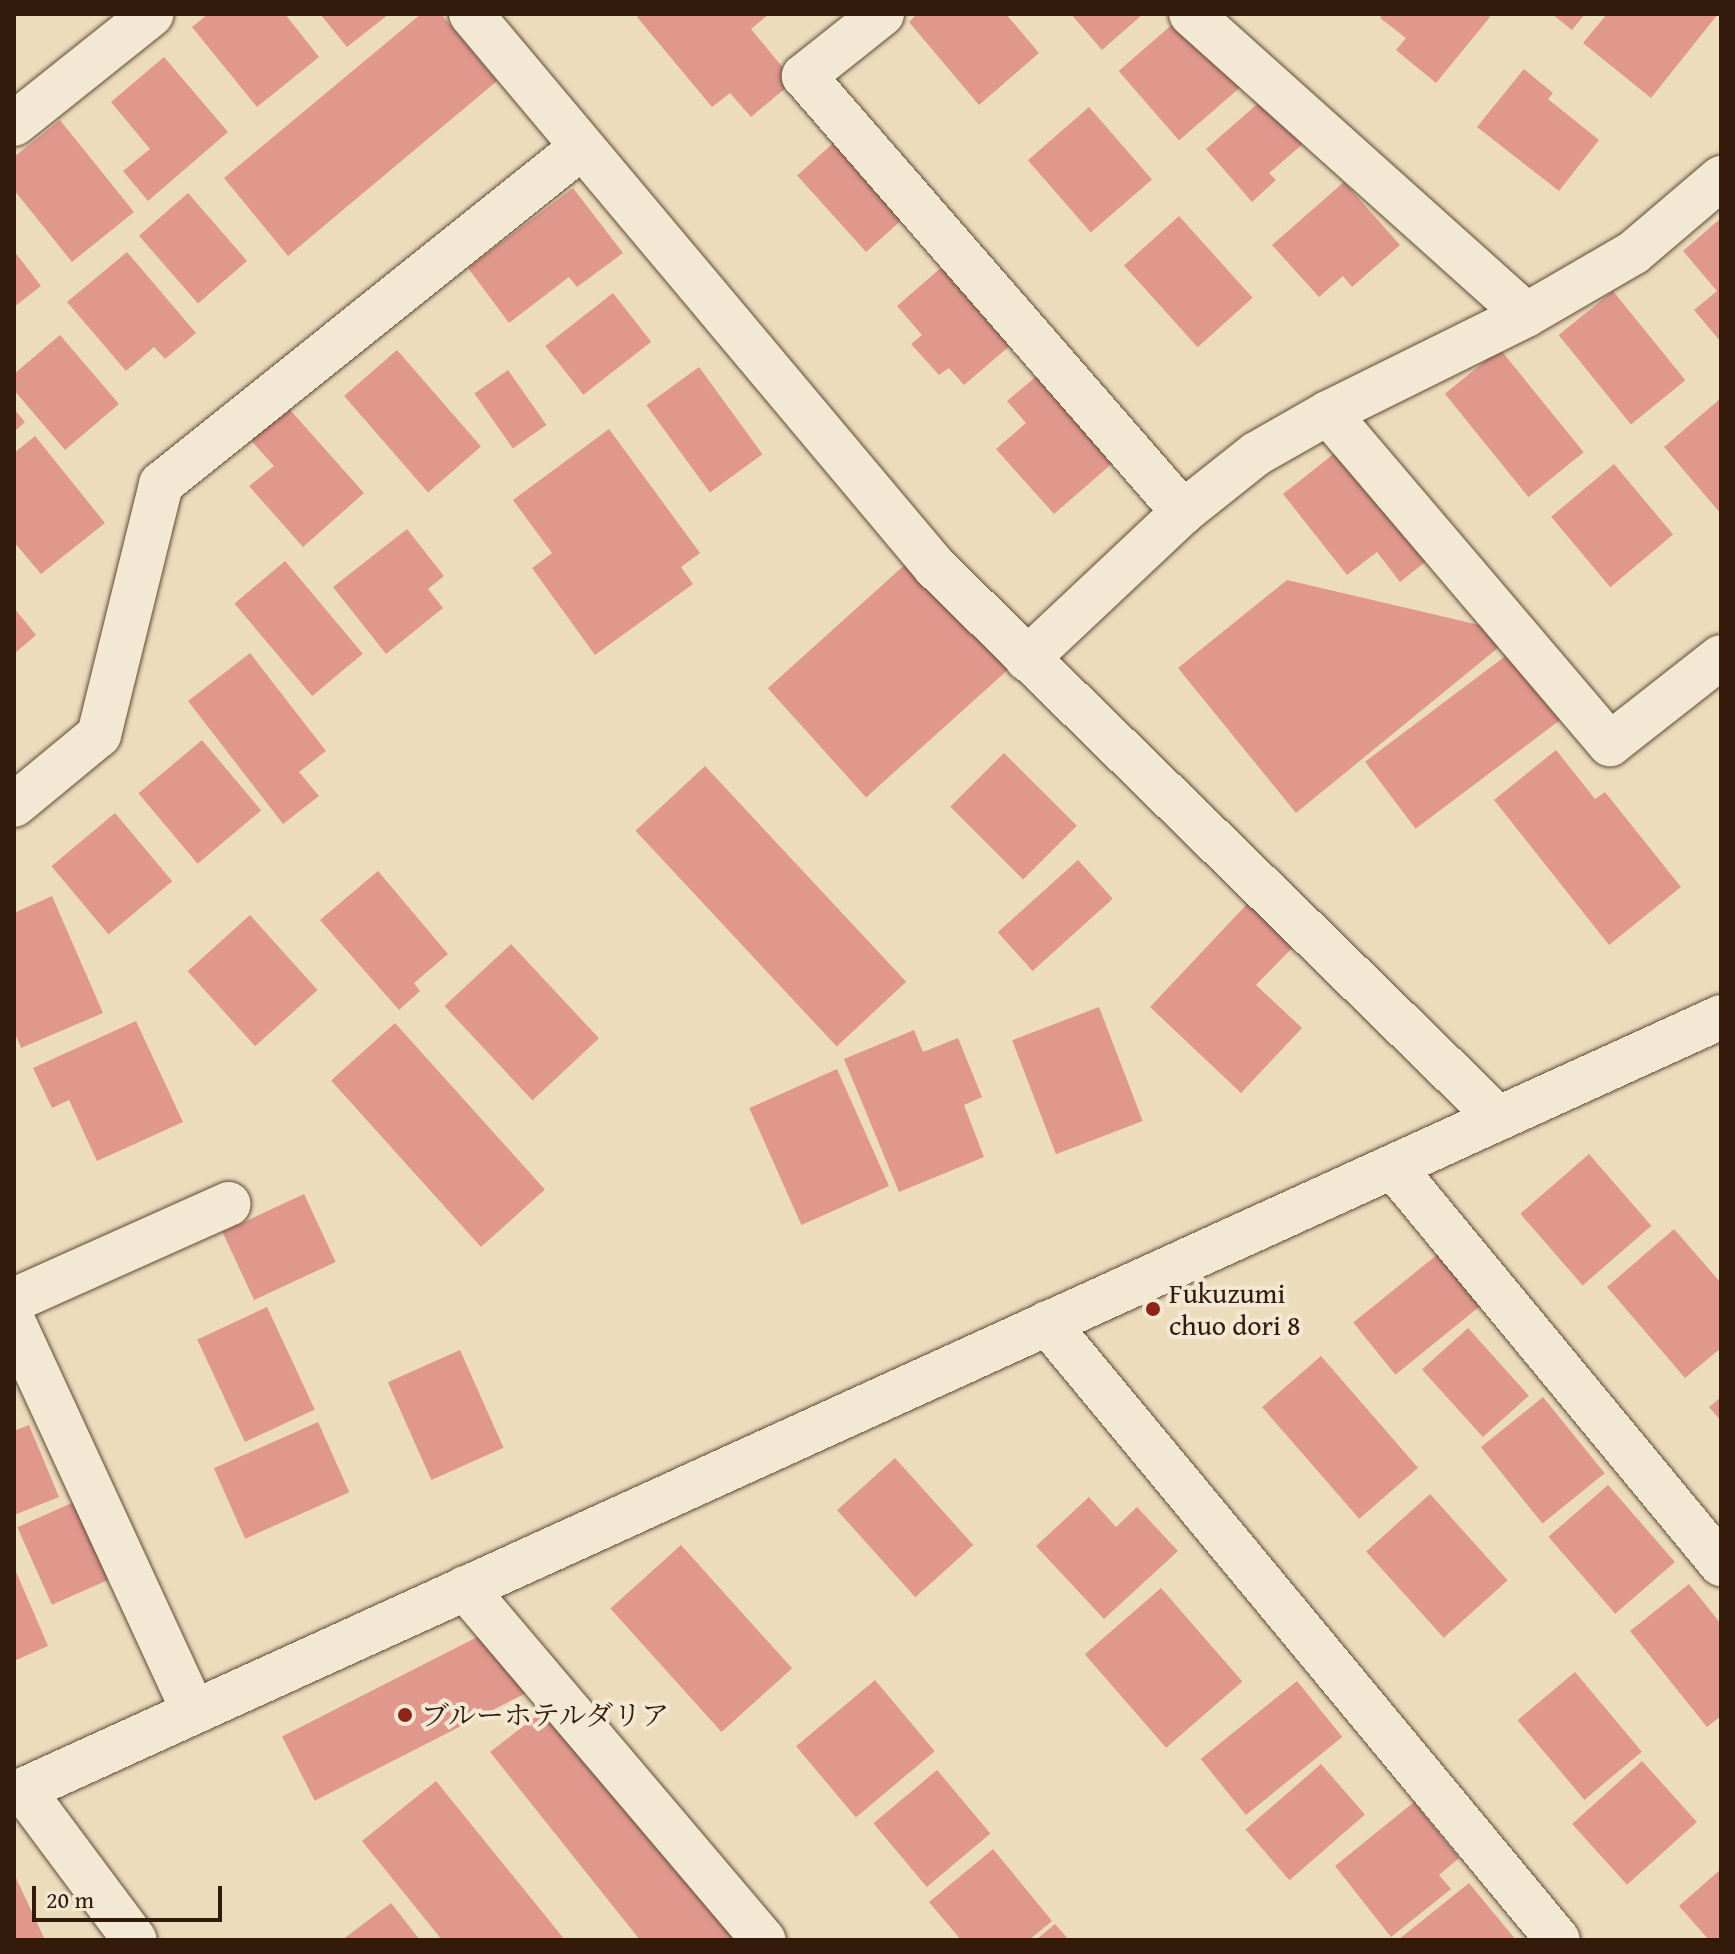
<!DOCTYPE html>
<meta charset="utf-8">
<style>
body{margin:0}
#map{position:relative;width:1735px;height:1954px;overflow:hidden;background:#ecdcbc;font-family:"Gentium Book Plus","Noto Serif JP",serif}
div>[style]{position:absolute}
[style*='--x']{left:calc(var(--x)*1px);top:calc(var(--y)*1px);width:calc(var(--w)*1px);rotate:calc(var(--a)*1deg)}
.building>*{inset:0;background:#e0988d;transform-origin:0 0}
.roads{filter:drop-shadow(0 0 2px #614a37) drop-shadow(0 0 2px #614a37)}
.street>*{height:44px;margin:-22px;padding:0 22px;transform-origin:22px;border-radius:22px;background:#f3e8d3}
.secondary>*{height:44px;margin:-22px;padding:0 22px;transform-origin:22px;border-radius:22px;background:#f3e8d3}
.dots>*{width:22px;height:22px;translate:-50% -50%;box-sizing:border-box;border:4px solid #f3e8d3;border-radius:50%}
span{translate:-50% -50%;white-space:nowrap;text-align:center;line-height:1.15;-webkit-text-stroke:8px #f3e8d3;paint-order:stroke}
.poi-label{font-size:28px;color:#331a0b}
.left{translate:0 -50%;text-align:left}
.frame{position:absolute;inset:0;border:16px solid #331a0b;pointer-events:none}
.scale{position:absolute;left:32px;top:1886px;width:190px;height:36px;box-sizing:border-box;border:4px solid #331a0b;border-top:0;padding-left:10px;font-size:24px;line-height:28px;white-space:nowrap;color:#331a0b;-webkit-text-stroke:6px #f3e8d3;paint-order:stroke}
</style>
<div id="map">
<div class="building">
<i style="clip-path:polygon(208px 14px,285px 14px,319px 57px,257px 107px,192px 27px)"></i>
<i style="clip-path:polygon(320px 14px,389px 14px,347px 47px)"></i>
<i style="clip-path:polygon(421px 14px,441px 14px,497px 81px,288px 256px,224px 178px)"></i>
<i style="clip-path:polygon(641px 14px,769px 14px,751px 29px,794px 81px,751px 117px,730px 93px,712px 107px,637px 17px)"></i>
<i style="clip-path:polygon(917px 14px,1006px 14px,1039px 53px,979px 105px,909px 22px)"></i>
<i style="clip-path:polygon(1071px 14px,1143px 14px,1102px 50px)"></i>
<i style="clip-path:polygon(1383px 14px,1487px 14px,1490px 17px,1436px 83px,1396px 50px,1406px 38px,1380px 18px)"></i>
<i style="clip-path:polygon(1552px 14px,1585px 14px,1572px 30px)"></i>
<i style="clip-path:polygon(1607px 14px,1718px 14px,1651px 98px,1583px 43px)"></i>
<i style="left:1182px;top:16px;width:92px;height:84px;rotate:49deg"></i>
<i style="clip-path:polygon(164px 57px,228px 132px,148px 201px,123px 171px,150px 149px,111px 102px)"></i>
<i style="clip-path:polygon(1524px 69px,1553px 93px,1548px 99px,1599px 140px,1559px 191px,1477px 127px)"></i>
<i style="clip-path:polygon(1271px 92px,1311px 137px,1269px 173px,1276px 180px,1252px 202px,1206px 149px)"></i>
<i style="left:1089px;top:107px;width:96px;height:81px;rotate:49deg"></i>
<i style="clip-path:polygon(60px 120px,134px 212px,72px 262px,14px 190px,14px 157px)"></i>
<i style="left:841px;top:136px;width:103px;height:59px;rotate:48deg"></i>
<i style="clip-path:polygon(1344px 182px,1400px 245px,1352px 287px,1343px 276px,1319px 297px,1272px 245px)"></i>
<i style="clip-path:polygon(573px 188px,623px 253px,577px 287px,569px 277px,509px 323px,468px 268px)"></i>
<i style="left:188px;top:193px;width:90px;height:65px;rotate:49deg"></i>
<i style="left:1179px;top:216px;width:110px;height:74px;rotate:48deg"></i>
<i style="clip-path:polygon(1721px 218px,1721px 342px,1694px 310px,1717px 291px,1683px 251px)"></i>
<i style="clip-path:polygon(14px 251px,41px 286px,14px 307px)"></i>
<i style="clip-path:polygon(127px 252px,196px 333px,165px 359px,154px 347px,126px 371px,67px 302px)"></i>
<i style="clip-path:polygon(943px 266px,1012px 344px,964px 385px,949px 368px,939px 375px,911px 344px,922px 335px,897px 306px)"></i>
<i style="left:1613px;top:291px;width:115px;height:70px;rotate:51deg"></i>
<i style="left:613px;top:293px;width:62px;height:86px;rotate:52deg"></i>
<i style="clip-path:polygon(60px 335px,119px 404px,65px 450px,14px 390px,14px 374px)"></i>
<i style="left:1500px;top:349px;width:133px;height:71px;rotate:51deg"></i>
<i style="left:397px;top:350px;width:128px;height:70px;rotate:49deg"></i>
<i style="left:699px;top:367px;width:108px;height:65px;rotate:54deg"></i>
<i style="left:508px;top:370px;width:67px;height:41px;rotate:55deg"></i>
<i style="clip-path:polygon(1039px 374px,1115px 461px,1054px 514px,996px 449px,1026px 423px,1007px 401px)"></i>
<i style="clip-path:polygon(1721px 398px,1721px 514px,1664px 447px)"></i>
<i style="clip-path:polygon(284px 403px,364px 493px,303px 547px,249px 486px,274px 466px,247px 436px)"></i>
<i style="clip-path:polygon(14px 409px,25px 422px,14px 432px)"></i>
<i style="clip-path:polygon(609px 429px,700px 553px,681px 567px,693px 584px,595px 655px,532px 568px,552px 553px,513px 500px)"></i>
<i style="clip-path:polygon(35px 436px,105px 523px,41px 574px,14px 542px,14px 453px)"></i>
<i style="clip-path:polygon(1350px 441px,1438px 552px,1400px 582px,1377px 552px,1347px 575px,1283px 494px)"></i>
<i style="left:1614px;top:464px;width:92px;height:82px;rotate:50deg"></i>
<i style="clip-path:polygon(407px 529px,444px 576px,428px 589px,443px 608px,386px 654px,333px 587px)"></i>
<i style="left:285px;top:561px;width:121px;height:66px;rotate:50deg"></i>
<i style="left:909px;top:561px;width:147px;height:190px;rotate:48deg"></i>
<i style="clip-path:polygon(1287px 580px,1492px 628px,1504px 643px,1296px 813px,1178px 668px)"></i>
<i style="clip-path:polygon(14px 608px,36px 635px,14px 654px)"></i>
<i style="left:1520px;top:645px;width:84px;height:194px;rotate:53deg"></i>
<i style="clip-path:polygon(250px 653px,326px 751px,299px 772px,319px 796px,283px 824px,188px 701px)"></i>
<i style="left:202px;top:740px;width:92px;height:83px;rotate:50deg"></i>
<i style="clip-path:polygon(1556px 750px,1595px 799px,1605px 792px,1681px 887px,1609px 945px,1494px 800px)"></i>
<i style="left:1004px;top:753px;width:103px;height:76px;rotate:45deg"></i>
<i style="left:705px;top:766px;width:295px;height:95px;rotate:47deg"></i>
<i style="left:115px;top:813px;width:89px;height:83px;rotate:50deg"></i>
<i style="left:1078px;top:860px;width:52px;height:108px;rotate:48deg"></i>
<i style="clip-path:polygon(378px 871px,448px 954px,414px 983px,420px 991px,399px 1010px,320px 920px)"></i>
<i style="clip-path:polygon(52px 896px,103px 1013px,21px 1048px,14px 1031px,14px 913px)"></i>
<i style="clip-path:polygon(1248px 903px,1294px 946px,1256px 985px,1302px 1028px,1241px 1093px,1150px 1007px)"></i>
<i style="left:250px;top:915px;width:101px;height:84px;rotate:48deg"></i>
<i style="left:511px;top:944px;width:129px;height:91px;rotate:47deg"></i>
<i style="left:1099px;top:1007px;width:122px;height:93px;rotate:69deg"></i>
<i style="clip-path:polygon(136px 1021px,183px 1122px,97px 1161px,69px 1100px,52px 1108px,33px 1068px)"></i>
<i style="left:395px;top:1023px;width:224px;height:86px;rotate:48deg"></i>
<i style="clip-path:polygon(914px 1030px,923px 1052px,958px 1038px,982px 1097px,964px 1105px,984px 1157px,899px 1192px,844px 1059px)"></i>
<i style="left:837px;top:1069px;width:128px;height:96px;rotate:66deg"></i>
<i style="left:1589px;top:1154px;width:95px;height:91px;rotate:49deg"></i>
<i style="left:304px;top:1194px;width:75px;height:90px;rotate:65deg"></i>
<i style="clip-path:polygon(1674px 1229px,1721px 1283px,1721px 1348px,1685px 1378px,1607px 1287px)"></i>
<i style="left:1438px;top:1254px;width:67px;height:109px;rotate:51deg"></i>
<i style="left:267px;top:1307px;width:113px;height:77px;rotate:65deg"></i>
<i style="left:1468px;top:1328px;width:91px;height:62px;rotate:48deg"></i>
<i style="left:460px;top:1350px;width:107px;height:79px;rotate:66deg"></i>
<i style="left:1321px;top:1356px;width:148px;height:78px;rotate:49deg"></i>
<i style="left:1543px;top:1397px;width:98px;height:80px;rotate:51deg"></i>
<i style="clip-path:polygon(1721px 1397px,1721px 1421px,1709px 1407px)"></i>
<i style="left:318px;top:1422px;width:77px;height:114px;rotate:66deg"></i>
<i style="clip-path:polygon(29px 1425px,59px 1497px,14px 1515px,14px 1431px)"></i>
<i style="left:895px;top:1458px;width:117px;height:78px;rotate:48deg"></i>
<i style="left:1608px;top:1485px;width:102px;height:79px;rotate:49deg"></i>
<i style="left:1430px;top:1494px;width:116px;height:86px;rotate:48deg"></i>
<i style="clip-path:polygon(1089px 1497px,1116px 1527px,1137px 1507px,1178px 1551px,1104px 1619px,1036px 1546px)"></i>
<i style="left:74px;top:1502px;width:85px;height:62px;rotate:66deg"></i>
<i style="left:681px;top:1545px;width:166px;height:95px;rotate:48deg"></i>
<i style="clip-path:polygon(14px 1567px,48px 1646px,14px 1661px)"></i>
<i style="clip-path:polygon(1689px 1584px,1721px 1624px,1721px 1716px,1707px 1727px,1630px 1631px)"></i>
<i style="left:1161px;top:1588px;width:124px;height:101px;rotate:49deg"></i>
<i style="left:495px;top:1628px;width:72px;height:239px;rotate:63deg"></i>
<i style="left:1575px;top:1672px;width:104px;height:75px;rotate:50deg"></i>
<i style="left:875px;top:1680px;width:93px;height:103px;rotate:50deg"></i>
<i style="left:1297px;top:1681px;width:72px;height:124px;rotate:51deg"></i>
<i style="clip-path:polygon(552px 1704px,741px 1940px,640px 1940px,490px 1752px)"></i>
<i style="left:1642px;top:1761px;width:82px;height:94px;rotate:48deg"></i>
<i style="left:1321px;top:1764px;width:67px;height:100px;rotate:49deg"></i>
<i style="left:937px;top:1770px;width:83px;height:83px;rotate:50deg"></i>
<i style="clip-path:polygon(436px 1781px,565px 1940px,442px 1940px,362px 1841px)"></i>
<i style="clip-path:polygon(1414px 1802px,1459px 1858px,1439px 1875px,1451px 1889px,1391px 1937px,1335px 1866px)"></i>
<i style="clip-path:polygon(993px 1849px,1052px 1921px,1029px 1940px,961px 1940px,929px 1902px)"></i>
<i style="clip-path:polygon(1721px 1869px,1721px 1940px,1709px 1940px,1679px 1906px)"></i>
<i style="clip-path:polygon(16px 1878px,45px 1940px,14px 1940px)"></i>
<i style="clip-path:polygon(1469px 1883px,1516px 1940px,1398px 1940px)"></i>
<i style="clip-path:polygon(391px 1903px,420px 1940px,342px 1940px)"></i>
<i style="clip-path:polygon(1055px 1924px,1069px 1940px,1036px 1940px)"></i>
</div>
<div class="roads">
<div class="street">
<i style="--x:471;--y:14;--w:722;--a:50"></i>
<i style="--x:935;--y:567;--w:788;--a:44.38"></i>
<i style="--x:882;--y:14;--w:100;--a:141.5"></i>
<i style="--x:804;--y:76;--w:578;--a:49"></i>
<i style="--x:1191;--y:14;--w:450;--a:41.9"></i>
<i style="--x:14;--y:124;--w:176;--a:-38.6"></i>
<i style="--x:1328;--y:413;--w:435;--a:49.6"></i>
<i style="--x:1610;--y:744;--w:141;--a:-38.1"></i>
<i style="--x:1027;--y:659;--w:214;--a:-43.3"></i>
<i style="--x:1183;--y:512;--w:93;--a:-38.5"></i>
<i style="--x:1256;--y:454;--w:83;--a:-29.7"></i>
<i style="--x:1328;--y:413;--w:221;--a:-26.3"></i>
<i style="--x:1526;--y:315;--w:124;--a:-30.1"></i>
<i style="--x:1633;--y:253;--w:116;--a:-40.4"></i>
<i style="--x:14;--y:805;--w:110;--a:-39.5"></i>
<i style="--x:99;--y:735;--w:259;--a:-76.1"></i>
<i style="--x:161;--y:484;--w:539;--a:-38.68"></i>
<i style="--x:1394;--y:1168;--w:514;--a:50.45"></i>
<i style="--x:14;--y:1300;--w:235;--a:-24.1"></i>
<i style="--x:14;--y:1323;--w:426;--a:65.2"></i>
<i style="--x:1047;--y:1323;--w:801;--a:50.37"></i>
<i style="--x:465;--y:1588;--w:462;--a:49.7"></i>
<i style="--x:23;--y:1790;--w:187;--a:53.3"></i>
</div>
<div class="secondary">
<i style="--x:14;--y:1794;--w:1876;--a:-24.47"></i>
</div>
</div>
<div class="dots">
<i style="left:1153px;top:1309px;background:#8f2418"></i>
<i style="left:405px;top:1715px;background:#8f2418"></i>
</div>
<div class="poi-label">
<span class="left" style="left:1169px;top:1309px">Fukuzumi<br>chuo dori 8</span>
<span class="left" style="left:421px;top:1715px">ブルーホテルダリア</span>
</div>
<div class="frame"></div>
<div class="scale">20 m</div>
</div>
